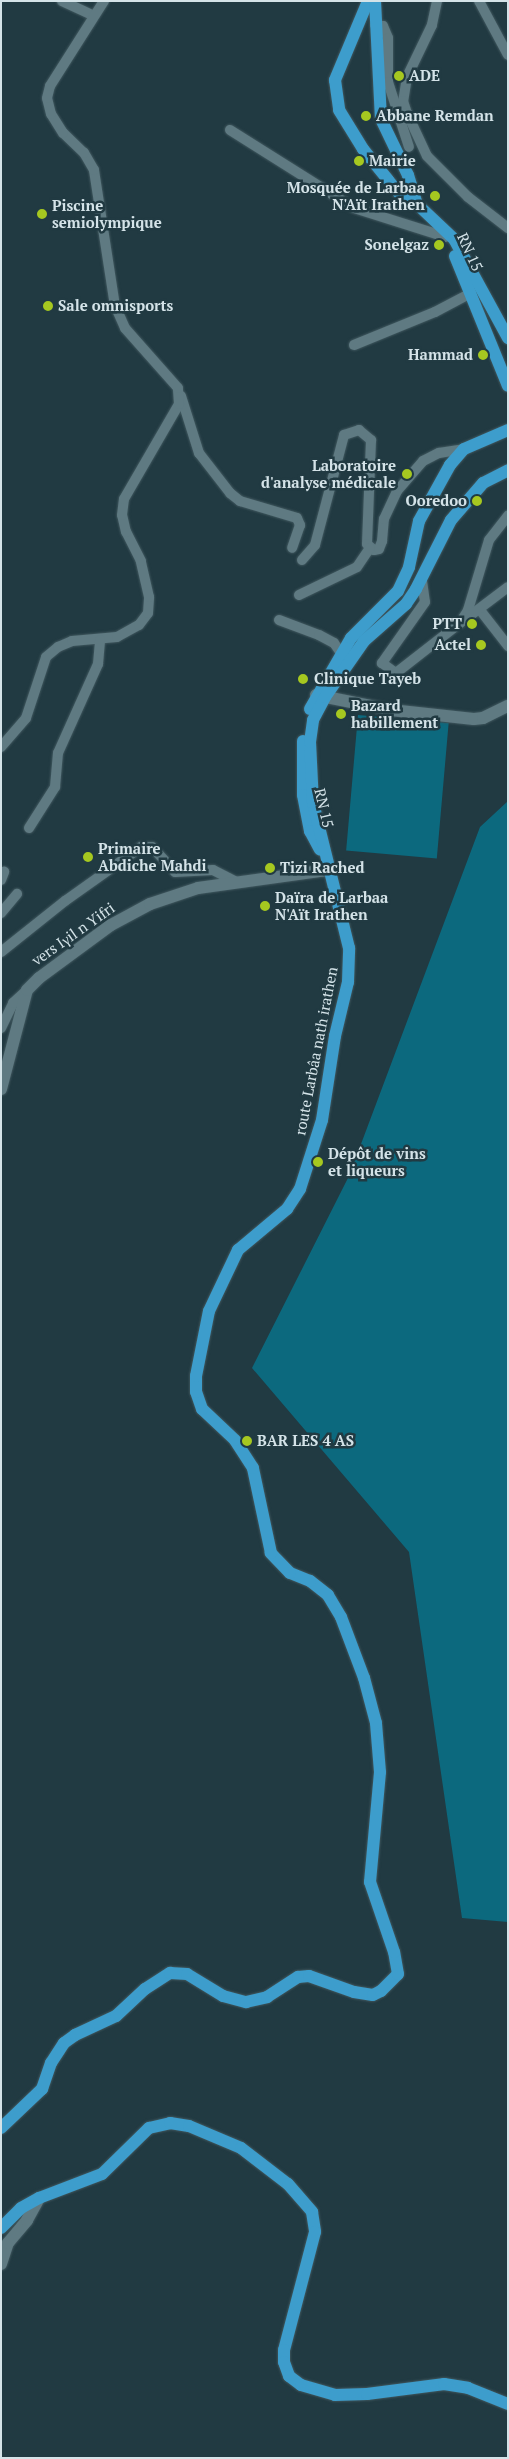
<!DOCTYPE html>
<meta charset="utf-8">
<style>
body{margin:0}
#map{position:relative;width:509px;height:2459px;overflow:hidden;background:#213a42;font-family:"PT Serif",serif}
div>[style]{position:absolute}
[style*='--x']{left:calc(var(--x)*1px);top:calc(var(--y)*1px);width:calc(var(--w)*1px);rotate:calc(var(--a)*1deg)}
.green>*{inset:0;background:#0c697e;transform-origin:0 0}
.roads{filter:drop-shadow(0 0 1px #40575e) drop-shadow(0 0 1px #40575e)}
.minor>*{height:10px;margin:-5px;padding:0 5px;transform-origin:5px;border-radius:5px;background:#5f7a82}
.tertiary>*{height:12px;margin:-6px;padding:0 6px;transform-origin:6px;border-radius:6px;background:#5f7a82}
.secondary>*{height:12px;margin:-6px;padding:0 6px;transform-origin:6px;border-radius:6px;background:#5f7a82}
.primary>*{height:12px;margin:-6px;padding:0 6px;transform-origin:6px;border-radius:6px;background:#3d9dcc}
.dots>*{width:14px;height:14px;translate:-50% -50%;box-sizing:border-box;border:2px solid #213a42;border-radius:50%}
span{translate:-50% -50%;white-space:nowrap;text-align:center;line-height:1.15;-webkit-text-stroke:5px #213a42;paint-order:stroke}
.poi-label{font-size:15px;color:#d4e3e8;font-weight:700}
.left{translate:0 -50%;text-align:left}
.right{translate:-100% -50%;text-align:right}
.street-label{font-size:15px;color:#d4e3e8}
.frame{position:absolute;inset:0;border:2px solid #d4e3e8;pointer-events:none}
</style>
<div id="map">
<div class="green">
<i style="left:358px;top:715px;width:91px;height:136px;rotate:5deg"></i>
<i style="clip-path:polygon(508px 801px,508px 1922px,462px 1918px,409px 1552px,252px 1368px,349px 1176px,480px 827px)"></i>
</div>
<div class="roads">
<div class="minor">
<i style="--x:62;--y:1;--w:33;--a:25"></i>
<i style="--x:437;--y:1;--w:25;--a:102"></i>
<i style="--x:432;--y:25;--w:58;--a:115.7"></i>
<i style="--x:407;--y:77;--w:24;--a:99"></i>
<i style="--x:403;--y:101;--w:13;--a:72"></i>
<i style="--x:407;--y:113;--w:47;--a:65.1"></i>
<i style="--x:427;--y:156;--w:58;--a:45"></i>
<i style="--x:468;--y:197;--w:51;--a:37.8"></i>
<i style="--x:479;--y:1;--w:61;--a:61.8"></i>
<i style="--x:375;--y:25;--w:8;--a:7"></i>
<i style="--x:383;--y:26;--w:13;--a:67"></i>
<i style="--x:388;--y:38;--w:44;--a:90"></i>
<i style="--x:388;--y:82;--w:68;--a:72.1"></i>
<i style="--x:230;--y:130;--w:146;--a:32.2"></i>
<i style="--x:354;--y:208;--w:96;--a:17.5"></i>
<i style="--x:354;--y:345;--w:87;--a:-22.2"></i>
<i style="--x:435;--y:312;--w:41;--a:-27.8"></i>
<i style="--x:181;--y:396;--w:60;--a:72.5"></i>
<i style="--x:199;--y:453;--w:51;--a:52.2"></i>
<i style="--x:230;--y:493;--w:13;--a:39"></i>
<i style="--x:240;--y:501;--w:59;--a:16.6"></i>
<i style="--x:297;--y:518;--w:8;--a:67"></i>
<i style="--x:300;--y:525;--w:24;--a:109"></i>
<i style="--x:302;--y:560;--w:20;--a:-49"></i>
<i style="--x:315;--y:545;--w:114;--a:-75.2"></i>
<i style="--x:344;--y:435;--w:16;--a:-18"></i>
<i style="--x:359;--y:430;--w:16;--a:40"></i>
<i style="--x:371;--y:440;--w:104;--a:92.2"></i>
<i style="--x:367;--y:544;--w:9;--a:41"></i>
<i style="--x:374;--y:550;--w:5;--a:-11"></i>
<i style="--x:379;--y:549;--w:9;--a:-69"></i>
<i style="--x:382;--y:541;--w:22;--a:-85"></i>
<i style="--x:384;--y:519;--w:31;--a:-65"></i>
<i style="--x:397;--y:491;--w:40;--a:-49"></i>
<i style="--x:423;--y:461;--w:18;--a:-27"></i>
<i style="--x:439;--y:453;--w:25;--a:-9"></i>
<i style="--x:422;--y:581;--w:21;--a:82"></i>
<i style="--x:425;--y:602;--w:75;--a:125.2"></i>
<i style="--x:382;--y:663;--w:17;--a:36"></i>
<i style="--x:396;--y:673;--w:81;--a:-38"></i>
<i style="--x:460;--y:623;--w:15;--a:-58"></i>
<i style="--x:468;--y:610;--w:73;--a:-73.3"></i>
<i style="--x:489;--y:540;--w:31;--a:-52"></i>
<i style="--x:299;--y:595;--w:64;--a:-25.8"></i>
<i style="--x:357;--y:567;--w:23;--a:-56"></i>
<i style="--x:480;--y:610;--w:46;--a:52.1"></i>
<i style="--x:279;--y:620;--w:43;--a:20.6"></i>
<i style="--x:319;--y:635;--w:17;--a:28"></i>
<i style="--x:334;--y:643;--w:12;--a:55"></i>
<i style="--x:463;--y:621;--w:56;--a:-37.1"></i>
<i style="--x:1;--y:747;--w:38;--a:-49"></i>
<i style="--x:26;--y:718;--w:64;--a:-71.8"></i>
<i style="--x:46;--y:657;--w:16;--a:-40"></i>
<i style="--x:58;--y:647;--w:15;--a:-23"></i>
<i style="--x:72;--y:641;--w:45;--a:-5.1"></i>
<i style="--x:117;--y:637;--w:25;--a:-29"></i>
<i style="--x:139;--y:625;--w:15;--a:-53"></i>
<i style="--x:148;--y:613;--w:16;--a:-86"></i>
<i style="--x:149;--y:597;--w:37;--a:-103"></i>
<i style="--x:141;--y:561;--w:33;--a:-117"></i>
<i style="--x:126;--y:532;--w:17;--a:-103"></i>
<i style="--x:122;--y:515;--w:16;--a:-83"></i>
<i style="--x:124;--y:499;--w:110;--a:-59.9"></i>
<i style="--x:179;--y:404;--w:16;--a:-94"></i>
<i style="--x:178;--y:388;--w:80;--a:-131.5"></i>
<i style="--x:125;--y:328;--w:24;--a:-114"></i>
<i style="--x:115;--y:306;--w:138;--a:-98.8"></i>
<i style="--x:94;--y:170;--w:20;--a:-120"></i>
<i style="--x:84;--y:153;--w:29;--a:-136"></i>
<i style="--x:63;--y:133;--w:22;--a:-122"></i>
<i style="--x:51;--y:114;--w:16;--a:-104"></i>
<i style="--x:47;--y:98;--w:12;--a:-76"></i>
<i style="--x:50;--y:86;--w:101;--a:-57.6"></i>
<i style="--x:29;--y:828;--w:49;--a:-57.6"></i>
<i style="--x:55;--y:787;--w:34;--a:-85"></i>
<i style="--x:58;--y:753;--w:98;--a:-65.8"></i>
<i style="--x:98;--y:664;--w:24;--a:-85"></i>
<i style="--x:1;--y:880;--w:9;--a:-69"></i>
<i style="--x:1;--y:913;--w:25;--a:-50"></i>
<i style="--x:1;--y:952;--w:82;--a:-38.6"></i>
<i style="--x:65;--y:901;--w:93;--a:-35.4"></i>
<i style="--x:141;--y:847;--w:11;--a:0"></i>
<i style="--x:152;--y:847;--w:34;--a:47"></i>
<i style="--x:175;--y:872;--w:38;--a:-3"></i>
<i style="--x:213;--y:870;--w:27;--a:27"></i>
<i style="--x:1;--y:1028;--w:28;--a:-64"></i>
<i style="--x:13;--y:1003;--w:19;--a:-43"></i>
</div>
<div class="tertiary">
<i style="--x:1;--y:2264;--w:22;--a:-72"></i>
<i style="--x:8;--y:2243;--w:30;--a:-50"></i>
<i style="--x:27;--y:2220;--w:25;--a:-61"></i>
</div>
<div class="secondary">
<i style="--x:316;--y:695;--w:76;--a:11.3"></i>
<i style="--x:391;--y:710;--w:83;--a:6.2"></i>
<i style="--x:474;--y:719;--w:9;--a:-6"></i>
<i style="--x:483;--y:718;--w:28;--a:-26"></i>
<i style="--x:1;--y:1089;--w:102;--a:-75.3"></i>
<i style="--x:27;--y:990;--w:17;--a:-45"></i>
<i style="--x:39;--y:978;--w:89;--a:-36.4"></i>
<i style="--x:111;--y:925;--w:44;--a:-28.3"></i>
<i style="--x:150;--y:904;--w:51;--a:-18.4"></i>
<i style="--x:198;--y:888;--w:130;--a:-7.9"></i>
</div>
<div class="primary">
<i style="--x:368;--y:1;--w:86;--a:112.7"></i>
<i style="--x:335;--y:80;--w:30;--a:82"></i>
<i style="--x:339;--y:110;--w:46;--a:58.4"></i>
<i style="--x:363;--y:149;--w:40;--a:51"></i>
<i style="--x:388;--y:180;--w:23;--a:50"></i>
<i style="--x:403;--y:198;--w:15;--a:23"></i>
<i style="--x:375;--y:1;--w:118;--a:87.1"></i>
<i style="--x:381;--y:119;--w:62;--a:64.3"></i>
<i style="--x:408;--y:175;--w:30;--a:73"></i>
<i style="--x:417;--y:204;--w:51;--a:43.4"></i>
<i style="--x:454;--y:239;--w:113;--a:61.4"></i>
<i style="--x:455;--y:256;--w:140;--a:67.8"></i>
<i style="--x:310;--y:709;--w:82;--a:-60"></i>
<i style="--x:351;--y:638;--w:66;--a:-45"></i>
<i style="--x:398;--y:591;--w:26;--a:-65"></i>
<i style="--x:409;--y:567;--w:47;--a:-77.7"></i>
<i style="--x:419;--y:521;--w:64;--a:-61"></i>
<i style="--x:450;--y:465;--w:21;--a:-49"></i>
<i style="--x:464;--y:449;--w:48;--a:-23.4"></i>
<i style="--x:303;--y:741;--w:54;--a:90"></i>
<i style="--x:303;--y:795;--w:37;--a:79"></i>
<i style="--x:310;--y:831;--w:21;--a:62"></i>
<i style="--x:1;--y:2128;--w:57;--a:-43.6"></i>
<i style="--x:42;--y:2089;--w:28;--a:-71"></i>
<i style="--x:51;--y:2063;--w:24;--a:-57"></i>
<i style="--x:64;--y:2043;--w:14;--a:-36"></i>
<i style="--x:75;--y:2035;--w:45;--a:-24.9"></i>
<i style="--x:116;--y:2016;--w:40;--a:-43"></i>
<i style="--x:145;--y:1989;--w:30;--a:-33"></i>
<i style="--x:170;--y:1973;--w:17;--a:3"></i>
<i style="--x:187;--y:1974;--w:42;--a:31.4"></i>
<i style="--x:223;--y:1996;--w:24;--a:15"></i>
<i style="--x:246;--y:2002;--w:22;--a:-13"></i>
<i style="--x:267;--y:1997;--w:37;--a:-33"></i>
<i style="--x:298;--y:1977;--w:11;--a:-5"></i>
<i style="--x:309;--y:1976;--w:48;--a:19.6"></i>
<i style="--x:354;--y:1992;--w:19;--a:9"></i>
<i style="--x:373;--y:1995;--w:9;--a:-27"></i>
<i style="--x:381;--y:1991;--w:24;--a:-45"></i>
<i style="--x:398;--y:1974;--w:22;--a:-100"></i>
<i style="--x:394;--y:1952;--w:74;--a:-108.9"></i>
<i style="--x:370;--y:1882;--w:110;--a:-84.8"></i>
<i style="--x:380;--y:1772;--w:49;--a:-94.7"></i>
<i style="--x:376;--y:1723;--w:47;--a:-104.9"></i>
<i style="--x:364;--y:1678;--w:65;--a:-110.7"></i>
<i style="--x:341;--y:1617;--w:26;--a:-121"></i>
<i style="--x:328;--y:1595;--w:23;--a:-142"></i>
<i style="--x:310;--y:1581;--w:22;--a:-158"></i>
<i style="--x:290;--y:1573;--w:28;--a:-134"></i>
<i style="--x:271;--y:1553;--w:87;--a:-102"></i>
<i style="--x:253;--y:1468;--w:33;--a:-123"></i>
<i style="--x:235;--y:1440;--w:45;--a:-136.8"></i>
<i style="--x:202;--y:1409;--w:18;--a:-109"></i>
<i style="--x:196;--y:1392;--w:16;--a:-90"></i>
<i style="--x:196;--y:1376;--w:66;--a:-78.7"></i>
<i style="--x:209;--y:1311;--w:68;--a:-64.6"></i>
<i style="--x:238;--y:1250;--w:64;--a:-39.9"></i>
<i style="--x:287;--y:1209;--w:24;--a:-57"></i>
<i style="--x:300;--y:1189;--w:72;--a:-72.3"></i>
<i style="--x:322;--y:1120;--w:85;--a:-81.2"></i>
<i style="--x:335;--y:1036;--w:56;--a:-76.5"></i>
<i style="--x:348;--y:982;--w:34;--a:-88"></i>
<i style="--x:349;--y:948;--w:149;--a:-103.9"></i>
<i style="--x:313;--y:803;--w:61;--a:-92.8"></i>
<i style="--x:310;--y:742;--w:22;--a:-82"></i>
<i style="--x:313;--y:720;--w:26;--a:-62"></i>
<i style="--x:325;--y:697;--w:68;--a:-55.1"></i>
<i style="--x:364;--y:641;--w:56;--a:-41.4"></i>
<i style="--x:406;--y:604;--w:18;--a:-56"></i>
<i style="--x:416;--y:589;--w:77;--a:-63.1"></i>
<i style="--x:451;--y:520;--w:49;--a:-49.1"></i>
<i style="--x:483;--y:483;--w:28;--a:-27"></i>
<i style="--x:1;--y:2228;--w:28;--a:-45"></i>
<i style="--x:21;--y:2208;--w:21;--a:-29"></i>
<i style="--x:39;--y:2198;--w:67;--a:-20.9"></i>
<i style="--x:102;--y:2174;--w:66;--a:-44.4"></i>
<i style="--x:149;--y:2128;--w:22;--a:-13"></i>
<i style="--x:170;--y:2123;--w:19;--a:9"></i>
<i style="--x:189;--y:2126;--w:56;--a:22.9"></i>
<i style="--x:241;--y:2148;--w:59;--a:37.5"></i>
<i style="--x:288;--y:2184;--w:37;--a:49"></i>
<i style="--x:312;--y:2212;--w:20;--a:81"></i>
<i style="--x:315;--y:2232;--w:122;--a:104.7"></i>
<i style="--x:284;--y:2350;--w:12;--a:90"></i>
<i style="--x:284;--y:2362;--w:15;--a:70"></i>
<i style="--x:289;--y:2376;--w:15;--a:37"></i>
<i style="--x:301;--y:2385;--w:35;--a:16"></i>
<i style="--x:335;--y:2395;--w:32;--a:-2"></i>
<i style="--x:367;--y:2394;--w:78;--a:-7.4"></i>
<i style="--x:444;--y:2384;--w:24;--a:9"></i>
<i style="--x:468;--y:2388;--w:43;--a:21.8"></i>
</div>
</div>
<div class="dots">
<i style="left:399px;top:76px;background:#a6c820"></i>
<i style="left:366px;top:116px;background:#a6c820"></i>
<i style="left:359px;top:161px;background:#a6c820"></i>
<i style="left:435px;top:196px;background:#a6c820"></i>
<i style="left:42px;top:214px;background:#a6c820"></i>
<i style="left:439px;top:245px;background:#a6c820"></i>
<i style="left:48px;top:306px;background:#a6c820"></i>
<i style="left:483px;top:355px;background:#a6c820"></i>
<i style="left:407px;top:474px;background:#a6c820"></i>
<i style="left:477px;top:501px;background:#a6c820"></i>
<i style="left:472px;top:624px;background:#a6c820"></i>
<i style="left:481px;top:645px;background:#a6c820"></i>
<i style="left:303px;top:679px;background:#a6c820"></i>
<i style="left:341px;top:714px;background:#a6c820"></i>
<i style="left:88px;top:857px;background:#a6c820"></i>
<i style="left:270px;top:868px;background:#a6c820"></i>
<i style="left:265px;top:906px;background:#a6c820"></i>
<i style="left:318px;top:1162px;background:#a6c820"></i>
<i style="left:247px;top:1441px;background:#a6c820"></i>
</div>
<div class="poi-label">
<span class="left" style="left:409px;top:76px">ADE</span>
<span class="left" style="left:376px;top:116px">Abbane Remdan</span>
<span class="left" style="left:369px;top:161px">Mairie</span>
<span class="right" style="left:425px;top:196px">Mosquée de Larbaa<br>N'Aït Irathen</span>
<span class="left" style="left:52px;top:214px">Piscine<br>semiolympique</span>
<span class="right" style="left:429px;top:245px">Sonelgaz</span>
<span class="left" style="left:58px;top:306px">Sale omnisports</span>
<span class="right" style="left:473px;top:355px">Hammad</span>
<span class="right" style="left:396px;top:474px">Laboratoire<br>d'analyse médicale</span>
<span class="right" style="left:467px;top:501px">Ooredoo</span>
<span class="right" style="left:462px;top:624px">PTT</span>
<span class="right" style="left:471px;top:645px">Actel</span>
<span class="left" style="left:314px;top:679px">Clinique Tayeb</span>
<span class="left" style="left:351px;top:714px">Bazard<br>habillement</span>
<span class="left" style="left:98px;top:857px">Primaire<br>Abdiche Mahdi</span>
<span class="left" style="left:280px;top:868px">Tizi Rached</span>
<span class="left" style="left:275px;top:906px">Daïra de Larbaa<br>N'Aït Irathen</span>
<span class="left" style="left:328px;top:1162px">Dépôt de vins<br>et liqueurs</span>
<span class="left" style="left:257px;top:1441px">BAR LES 4 AS</span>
</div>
<div class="street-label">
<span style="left:470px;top:252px;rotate:65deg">RN 15</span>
<span style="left:324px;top:808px;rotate:77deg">RN 15</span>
<span style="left:73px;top:934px;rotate:-35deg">vers Iγil n Yifri</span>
<span style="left:316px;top:1051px;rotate:-79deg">route Larbâa nath irathen</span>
</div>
<div class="frame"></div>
</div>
